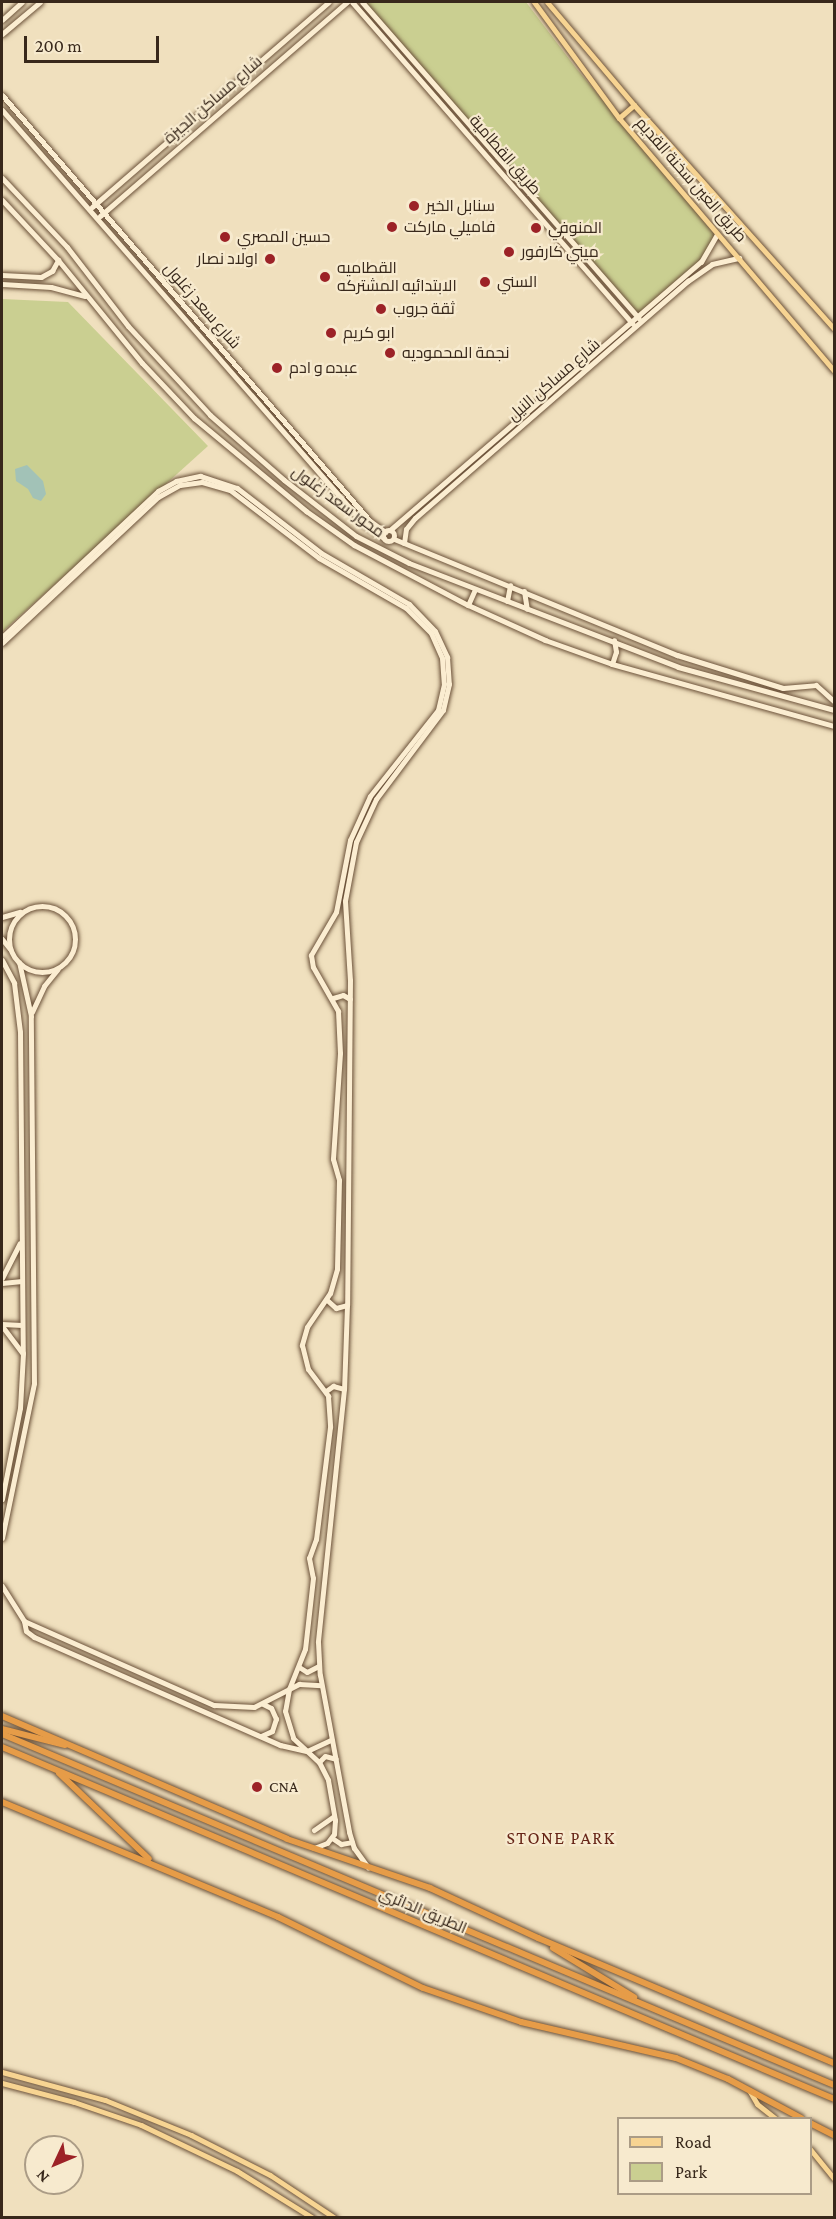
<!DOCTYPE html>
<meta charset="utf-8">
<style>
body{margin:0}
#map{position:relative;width:836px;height:2219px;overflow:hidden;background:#f0e0be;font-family:"Crimson Pro",Cairo,serif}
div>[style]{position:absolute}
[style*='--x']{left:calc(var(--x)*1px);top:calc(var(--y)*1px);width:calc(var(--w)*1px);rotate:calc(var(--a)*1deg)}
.green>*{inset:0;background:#cacf91}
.water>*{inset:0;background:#a2c2b7}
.roads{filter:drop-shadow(0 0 2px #6b5139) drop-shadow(0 0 2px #6b5139)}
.secondary>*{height:5px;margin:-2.5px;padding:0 2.5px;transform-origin:2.5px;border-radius:2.5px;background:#fbedd1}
.secondary>.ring{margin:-2.5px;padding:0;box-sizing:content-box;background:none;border:5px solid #fbedd1;border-radius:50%}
.primary>*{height:5px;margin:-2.5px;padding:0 2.5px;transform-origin:2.5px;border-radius:2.5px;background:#f7d492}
.highway>*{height:6px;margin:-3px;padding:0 3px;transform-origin:3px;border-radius:3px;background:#e69c48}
.dots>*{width:16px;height:16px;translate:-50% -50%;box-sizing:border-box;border:3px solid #f7eace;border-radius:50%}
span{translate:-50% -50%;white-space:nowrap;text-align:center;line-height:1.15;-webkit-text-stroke:4.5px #f7eace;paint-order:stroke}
.street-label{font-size:16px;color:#38281b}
.poi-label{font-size:16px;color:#38281b}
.left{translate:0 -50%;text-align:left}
.right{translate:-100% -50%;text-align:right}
.neighbourhood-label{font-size:18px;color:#672618;letter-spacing:1.5px}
.frame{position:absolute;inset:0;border:3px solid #38281b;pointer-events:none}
.legend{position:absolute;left:617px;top:2117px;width:195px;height:78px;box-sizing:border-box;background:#f7eace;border:2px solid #ab9c86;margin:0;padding:8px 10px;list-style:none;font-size:18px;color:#38281b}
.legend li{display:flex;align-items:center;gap:12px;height:30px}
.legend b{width:30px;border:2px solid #ab9c86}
.north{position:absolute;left:24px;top:2135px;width:60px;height:60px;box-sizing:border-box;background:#f7eace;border:2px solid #ab9c86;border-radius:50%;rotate:226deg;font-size:16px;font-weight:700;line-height:24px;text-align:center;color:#38281b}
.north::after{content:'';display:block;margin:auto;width:21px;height:27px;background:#9c2227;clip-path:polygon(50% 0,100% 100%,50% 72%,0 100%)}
.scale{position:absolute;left:24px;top:36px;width:135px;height:27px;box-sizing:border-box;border:3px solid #38281b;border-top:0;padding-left:8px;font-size:18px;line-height:21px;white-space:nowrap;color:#38281b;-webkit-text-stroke:4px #f7eace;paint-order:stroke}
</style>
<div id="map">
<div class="green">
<i style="clip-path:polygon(365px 2px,526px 2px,576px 68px,716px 236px,696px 267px,638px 317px)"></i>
<i style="clip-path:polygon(2px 299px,68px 302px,208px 446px,2px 632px)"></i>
</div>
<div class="water">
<i style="clip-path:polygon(27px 465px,43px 481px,46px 494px,41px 501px,33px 498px,28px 489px,16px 481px,15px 469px)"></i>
</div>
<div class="roads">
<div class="secondary">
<i style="--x:352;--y:2;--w:427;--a:48.9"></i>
<i style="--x:362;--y:2;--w:420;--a:48.8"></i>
<i style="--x:2;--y:20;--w:27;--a:-42"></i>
<i style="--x:2;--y:34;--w:50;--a:-40.1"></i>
<i style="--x:2;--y:95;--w:563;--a:49.18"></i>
<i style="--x:370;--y:521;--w:19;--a:36"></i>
<i style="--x:2;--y:110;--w:549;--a:48.84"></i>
<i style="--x:363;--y:523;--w:26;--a:36"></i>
<i style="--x:2;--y:178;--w:95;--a:46.7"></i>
<i style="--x:67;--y:247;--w:100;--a:52.3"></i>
<i style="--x:128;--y:326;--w:121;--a:47.3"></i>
<i style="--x:210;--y:415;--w:98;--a:41.3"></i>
<i style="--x:284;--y:480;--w:91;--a:37.9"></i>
<i style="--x:356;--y:536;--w:59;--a:27"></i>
<i style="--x:409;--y:563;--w:288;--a:21.1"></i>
<i style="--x:678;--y:667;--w:162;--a:15.4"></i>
<i style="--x:2;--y:200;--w:82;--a:47"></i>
<i style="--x:58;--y:260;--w:133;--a:50.8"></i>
<i style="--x:142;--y:363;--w:76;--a:46.6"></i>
<i style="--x:194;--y:418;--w:146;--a:39.7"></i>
<i style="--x:306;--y:511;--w:59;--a:35.3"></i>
<i style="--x:354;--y:545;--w:129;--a:27.8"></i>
<i style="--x:468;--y:605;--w:85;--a:24.4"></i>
<i style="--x:545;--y:640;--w:71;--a:19.7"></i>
<i style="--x:612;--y:664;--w:230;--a:15.6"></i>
<i style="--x:92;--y:207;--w:313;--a:-40.9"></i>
<i style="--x:100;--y:216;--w:327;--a:-40.9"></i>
<i style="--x:2;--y:275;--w:39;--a:3"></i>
<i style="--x:41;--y:277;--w:13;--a:-29"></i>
<i style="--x:52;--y:271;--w:13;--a:-61"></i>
<i style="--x:2;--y:284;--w:49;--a:3.5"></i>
<i style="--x:51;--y:287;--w:35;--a:15"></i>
<i style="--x:390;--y:530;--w:411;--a:-40.8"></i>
<i style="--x:701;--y:262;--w:32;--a:-60"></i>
<i class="ring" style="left:383.5px;top:530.5px;width:6px;height:6px"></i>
<i style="--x:394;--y:539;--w:306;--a:22.3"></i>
<i style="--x:677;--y:655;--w:111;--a:17.3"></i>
<i style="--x:783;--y:688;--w:33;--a:-5"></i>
<i style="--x:816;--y:685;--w:24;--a:42"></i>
<i style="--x:404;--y:543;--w:14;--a:-82"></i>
<i style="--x:406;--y:529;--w:14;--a:-51"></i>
<i style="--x:415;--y:518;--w:362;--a:-41"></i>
<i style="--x:688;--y:281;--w:29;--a:-35"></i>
<i style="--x:712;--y:264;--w:28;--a:-13"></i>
<i style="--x:524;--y:591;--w:18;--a:81"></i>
<i style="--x:507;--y:601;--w:16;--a:-79"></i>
<i style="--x:468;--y:605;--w:17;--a:-66"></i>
<i style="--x:2;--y:637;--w:214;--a:-43.1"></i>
<i style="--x:158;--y:491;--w:21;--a:-29"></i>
<i style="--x:176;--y:481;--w:25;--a:-12"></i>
<i style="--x:200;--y:476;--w:39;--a:18"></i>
<i style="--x:237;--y:488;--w:106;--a:37.7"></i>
<i style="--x:321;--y:553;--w:102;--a:30.1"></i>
<i style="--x:409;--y:604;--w:37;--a:46"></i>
<i style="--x:435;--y:631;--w:29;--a:65"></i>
<i style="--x:447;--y:657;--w:27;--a:86"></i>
<i style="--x:449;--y:684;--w:27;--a:103"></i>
<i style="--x:443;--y:710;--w:111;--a:127"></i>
<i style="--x:376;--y:799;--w:47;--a:114.9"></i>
<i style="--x:356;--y:842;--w:60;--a:100.6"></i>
<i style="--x:345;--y:901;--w:79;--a:86.4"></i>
<i style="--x:350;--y:980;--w:325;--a:90.5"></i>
<i style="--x:347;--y:1305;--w:84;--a:92"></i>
<i style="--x:344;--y:1389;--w:254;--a:95.9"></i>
<i style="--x:318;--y:1642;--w:33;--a:87"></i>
<i style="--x:320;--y:1675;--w:160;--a:79.5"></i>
<i style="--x:349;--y:1832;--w:17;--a:73"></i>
<i style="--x:354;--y:1848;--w:24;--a:54"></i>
<i style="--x:2;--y:643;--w:214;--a:-43.1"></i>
<i style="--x:158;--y:497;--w:25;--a:-29"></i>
<i style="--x:180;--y:485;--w:22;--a:-8"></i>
<i style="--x:202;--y:482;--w:29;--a:16"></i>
<i style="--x:230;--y:490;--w:112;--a:37.4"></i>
<i style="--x:319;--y:558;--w:100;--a:29.9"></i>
<i style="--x:406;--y:608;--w:35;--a:45"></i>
<i style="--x:431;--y:633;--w:27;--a:66"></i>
<i style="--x:442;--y:658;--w:26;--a:86"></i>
<i style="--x:444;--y:684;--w:27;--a:103"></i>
<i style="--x:438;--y:710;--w:110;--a:128.3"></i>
<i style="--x:370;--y:796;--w:48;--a:114.4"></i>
<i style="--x:350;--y:840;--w:73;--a:101"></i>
<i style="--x:336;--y:912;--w:50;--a:120.2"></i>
<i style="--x:311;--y:955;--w:12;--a:81"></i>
<i style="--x:313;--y:967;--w:51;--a:60.4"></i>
<i style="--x:338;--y:1011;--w:42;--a:87.3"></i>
<i style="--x:340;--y:1053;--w:106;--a:93.8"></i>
<i style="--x:333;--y:1159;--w:22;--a:74"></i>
<i style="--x:339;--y:1180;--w:89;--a:91.3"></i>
<i style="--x:337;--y:1269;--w:25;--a:106"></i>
<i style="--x:330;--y:1293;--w:41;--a:124.1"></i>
<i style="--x:307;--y:1327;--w:19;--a:106"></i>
<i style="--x:302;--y:1345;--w:25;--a:76"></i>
<i style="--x:308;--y:1369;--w:34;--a:53"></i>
<i style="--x:328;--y:1396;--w:31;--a:86"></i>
<i style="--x:330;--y:1427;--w:113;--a:97.1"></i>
<i style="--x:316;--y:1539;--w:20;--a:110"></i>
<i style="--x:309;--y:1558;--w:20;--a:79"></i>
<i style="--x:313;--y:1578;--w:71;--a:96.4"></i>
<i style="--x:305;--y:1649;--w:43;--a:111.8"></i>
<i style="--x:289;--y:1689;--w:22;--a:100"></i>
<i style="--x:285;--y:1711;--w:28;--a:73"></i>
<i style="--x:293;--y:1738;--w:35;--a:43"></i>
<i style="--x:319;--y:1762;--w:20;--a:63"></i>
<i style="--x:328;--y:1780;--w:41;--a:80.1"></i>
<i style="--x:335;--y:1820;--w:14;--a:94"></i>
<i style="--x:334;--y:1834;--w:11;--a:128"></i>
<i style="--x:327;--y:1843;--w:14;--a:159"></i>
<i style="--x:612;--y:664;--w:13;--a:-72"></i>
<i style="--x:616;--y:652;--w:12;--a:-99"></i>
<i class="ring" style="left:9px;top:906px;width:61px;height:61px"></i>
<i style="--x:2;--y:917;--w:19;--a:-16"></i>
<i style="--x:2;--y:939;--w:13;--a:51"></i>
<i style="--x:2;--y:960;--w:26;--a:62"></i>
<i style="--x:14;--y:983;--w:49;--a:83"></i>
<i style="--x:20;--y:1032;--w:321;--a:89.5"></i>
<i style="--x:23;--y:1353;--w:55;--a:93.1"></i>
<i style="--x:20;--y:1408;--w:93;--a:101.2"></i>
<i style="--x:333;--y:998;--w:10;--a:-17"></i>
<i style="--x:343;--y:995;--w:8;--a:30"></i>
<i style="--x:32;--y:1012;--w:29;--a:-65"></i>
<i style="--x:44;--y:986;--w:22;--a:-51"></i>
<i style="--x:2;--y:1278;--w:39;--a:-63"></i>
<i style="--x:2;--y:1283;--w:20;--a:-6"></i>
<i style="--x:327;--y:1300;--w:12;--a:42"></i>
<i style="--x:336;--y:1308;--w:11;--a:-15"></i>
<i style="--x:2;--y:1324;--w:20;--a:3"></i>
<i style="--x:2;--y:1326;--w:34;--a:53"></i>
<i style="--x:326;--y:1391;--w:9;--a:-36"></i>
<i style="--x:333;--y:1386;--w:11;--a:15"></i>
<i style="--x:2;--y:1538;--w:158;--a:-78.3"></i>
<i style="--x:34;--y:1383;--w:367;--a:-90.5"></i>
<i style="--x:31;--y:1016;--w:55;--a:-102.5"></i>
<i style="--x:2;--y:1586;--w:41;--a:57.8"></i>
<i style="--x:24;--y:1621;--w:208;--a:23.9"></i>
<i style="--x:214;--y:1705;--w:40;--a:2.9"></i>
<i style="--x:254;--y:1707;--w:51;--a:-27.1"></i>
<i style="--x:299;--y:1684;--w:22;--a:3"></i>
<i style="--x:24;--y:1621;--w:10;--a:79"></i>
<i style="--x:26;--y:1631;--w:10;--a:37"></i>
<i style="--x:34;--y:1637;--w:269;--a:23.7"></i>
<i style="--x:280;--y:1745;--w:28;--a:13"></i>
<i style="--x:307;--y:1751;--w:26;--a:-25"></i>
<i style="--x:299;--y:1667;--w:9;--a:32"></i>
<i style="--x:307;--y:1672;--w:13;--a:-27"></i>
<i style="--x:261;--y:1736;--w:12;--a:-24"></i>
<i style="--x:272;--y:1731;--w:13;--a:-72"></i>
<i style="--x:276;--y:1719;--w:12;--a:-114"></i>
<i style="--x:271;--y:1708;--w:9;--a:-153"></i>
<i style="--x:319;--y:1762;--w:8;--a:-45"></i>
<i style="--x:325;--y:1756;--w:11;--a:15"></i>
<i style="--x:314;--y:1830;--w:24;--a:-35"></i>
<i style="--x:332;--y:1838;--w:11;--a:34"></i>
<i style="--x:341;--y:1844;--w:11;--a:-10"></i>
</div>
<div class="primary">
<i style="--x:534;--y:2;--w:144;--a:53.8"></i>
<i style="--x:619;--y:118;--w:332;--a:49.6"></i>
<i style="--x:547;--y:2;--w:135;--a:49.8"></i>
<i style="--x:634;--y:105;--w:300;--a:48.2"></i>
<i style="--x:619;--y:118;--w:20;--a:-41"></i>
<i style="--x:2;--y:2072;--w:107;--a:15.2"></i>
<i style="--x:105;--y:2100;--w:93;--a:22.1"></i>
<i style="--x:191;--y:2135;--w:89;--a:26.9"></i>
<i style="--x:270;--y:2175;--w:78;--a:33.5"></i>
<i style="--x:2;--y:2083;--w:74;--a:14.8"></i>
<i style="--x:74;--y:2102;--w:71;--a:18.9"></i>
<i style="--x:141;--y:2125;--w:106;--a:25.6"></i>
<i style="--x:237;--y:2171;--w:89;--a:31.7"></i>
<i style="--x:749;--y:2090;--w:16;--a:60"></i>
<i style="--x:757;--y:2104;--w:23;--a:38"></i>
<i style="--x:810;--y:2149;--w:38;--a:51"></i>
</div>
<div class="highway">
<i style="--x:2;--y:1716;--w:310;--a:23.3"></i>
<i style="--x:287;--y:1839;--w:151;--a:18.9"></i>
<i style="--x:430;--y:1888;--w:119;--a:24.8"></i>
<i style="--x:538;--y:1938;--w:321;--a:22.9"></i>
<i style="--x:2;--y:1729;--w:65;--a:14.3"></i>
<i style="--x:2;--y:1734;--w:903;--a:22.87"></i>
<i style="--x:2;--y:1747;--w:903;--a:22.93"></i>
<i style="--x:59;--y:1773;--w:124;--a:43.7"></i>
<i style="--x:2;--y:1802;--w:299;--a:22.6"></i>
<i style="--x:278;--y:1917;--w:161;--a:26.1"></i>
<i style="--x:423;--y:1988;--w:104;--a:19.1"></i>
<i style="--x:521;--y:2022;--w:159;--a:13.1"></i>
<i style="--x:676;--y:2058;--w:56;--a:22"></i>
<i style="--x:728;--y:2079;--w:83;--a:28.1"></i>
<i style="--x:553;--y:1948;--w:95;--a:31.2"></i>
<i style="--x:810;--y:2123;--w:27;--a:27"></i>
</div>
</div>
<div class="dots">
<i style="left:414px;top:206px;background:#9c2227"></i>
<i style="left:392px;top:227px;background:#9c2227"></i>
<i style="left:536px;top:228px;background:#9c2227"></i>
<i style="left:225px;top:237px;background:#9c2227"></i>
<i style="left:509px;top:252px;background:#9c2227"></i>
<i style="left:270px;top:259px;background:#9c2227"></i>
<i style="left:325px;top:277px;background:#9c2227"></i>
<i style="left:485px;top:282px;background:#9c2227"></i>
<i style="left:381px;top:309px;background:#9c2227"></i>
<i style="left:331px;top:333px;background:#9c2227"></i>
<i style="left:390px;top:353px;background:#9c2227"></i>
<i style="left:277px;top:368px;background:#9c2227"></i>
<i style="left:257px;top:1787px;background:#9c2227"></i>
</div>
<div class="street-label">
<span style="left:213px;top:100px;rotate:-41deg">شارع مساكن الجيزة</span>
<span style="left:505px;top:155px;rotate:49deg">طريق القطامية</span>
<span style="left:691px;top:180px;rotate:49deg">طريق العين سخنة القديم</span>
<span style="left:202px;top:306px;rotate:49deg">شارع سعد زغلول</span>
<span style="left:554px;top:380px;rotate:-41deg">شارع مساكن النيل</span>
<span style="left:338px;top:502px;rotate:36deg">محور سعد زغلول</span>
<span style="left:423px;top:1911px;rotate:23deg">الطريق الدائري</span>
</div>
<div class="poi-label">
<span class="left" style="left:426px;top:206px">سنابل الخير</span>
<span class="left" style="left:404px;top:227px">فاميلي ماركت</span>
<span class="left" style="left:548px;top:228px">المنوفي</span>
<span class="left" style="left:237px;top:237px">حسين المصري</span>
<span class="left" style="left:521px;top:252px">ميني كارفور</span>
<span class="right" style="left:258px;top:259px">اولاد نصار</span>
<span class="left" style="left:337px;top:277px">القطاميه<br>الابتدائيه المشتركه</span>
<span class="left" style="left:497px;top:282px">السني</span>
<span class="left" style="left:393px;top:309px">ثقة جروب</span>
<span class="left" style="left:343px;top:333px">ابو كريم</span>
<span class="left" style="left:402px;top:353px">نجمة المحموديه</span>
<span class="left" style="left:289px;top:368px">عبده و ادم</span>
<span class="left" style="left:269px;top:1787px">CNA</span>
</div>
<div class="neighbourhood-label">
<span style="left:561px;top:1838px">STONE PARK</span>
</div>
<div class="frame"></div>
<ul class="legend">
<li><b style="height:8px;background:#f7d492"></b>Road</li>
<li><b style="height:16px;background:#cacf91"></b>Park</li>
</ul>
<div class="north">N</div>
<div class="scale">200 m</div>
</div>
